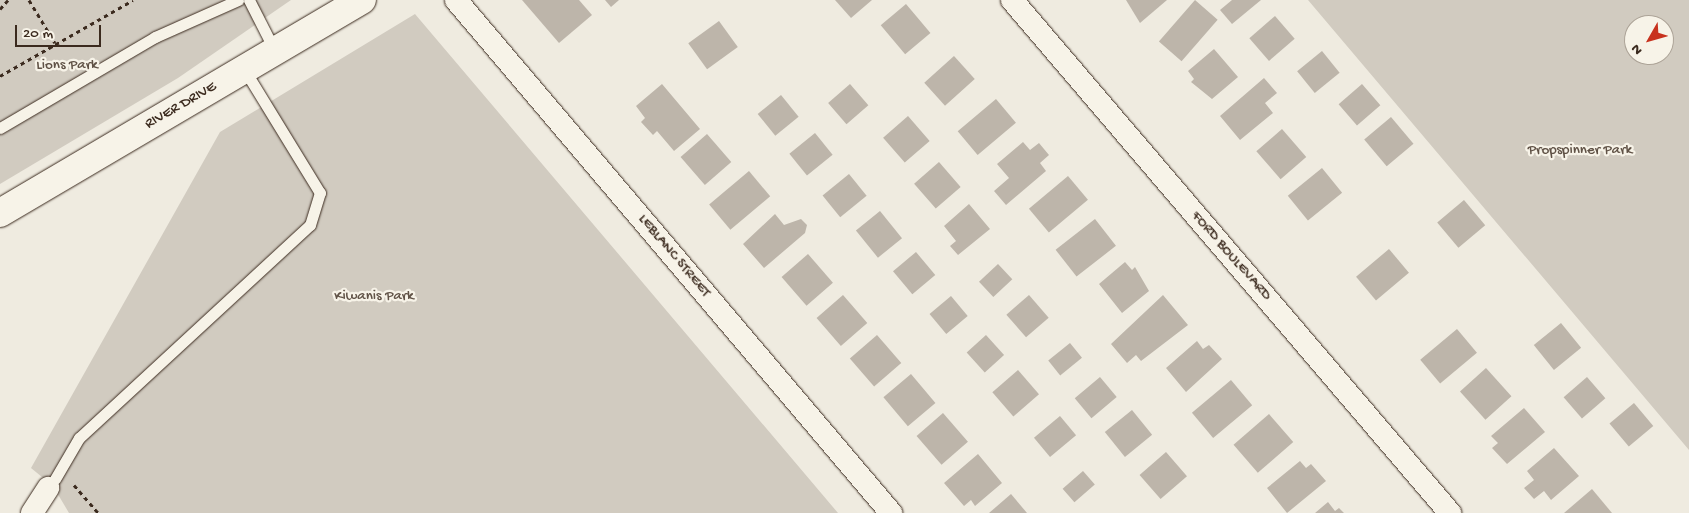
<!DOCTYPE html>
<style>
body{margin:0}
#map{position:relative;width:1689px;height:513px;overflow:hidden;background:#efebe0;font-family:"Gochi Hand",sans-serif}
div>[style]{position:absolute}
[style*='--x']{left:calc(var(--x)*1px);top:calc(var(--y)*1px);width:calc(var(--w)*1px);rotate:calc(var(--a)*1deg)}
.green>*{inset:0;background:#d1cbc0}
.building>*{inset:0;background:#bdb5aa;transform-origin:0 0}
.path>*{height:3px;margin-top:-1.5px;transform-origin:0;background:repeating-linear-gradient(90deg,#3b2a1e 0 4px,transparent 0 8px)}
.roads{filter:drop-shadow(0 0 1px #3b2a1e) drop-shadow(0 0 1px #3b2a1e)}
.lane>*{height:11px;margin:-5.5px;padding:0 5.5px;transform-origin:5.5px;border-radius:5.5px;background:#f7f3e8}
.street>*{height:22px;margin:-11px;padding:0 11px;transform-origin:11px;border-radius:11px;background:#f7f3e8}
.secondary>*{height:28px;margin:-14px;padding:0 14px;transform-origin:14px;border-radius:14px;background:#f7f3e8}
span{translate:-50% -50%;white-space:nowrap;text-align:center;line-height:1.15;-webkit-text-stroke:4.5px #f7f3e8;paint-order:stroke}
.park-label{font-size:15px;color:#605246}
.street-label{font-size:15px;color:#3b2a1e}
.north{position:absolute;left:1624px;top:15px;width:50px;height:50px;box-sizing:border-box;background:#f7f3e8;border:1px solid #aca397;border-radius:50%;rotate:232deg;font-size:14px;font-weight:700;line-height:20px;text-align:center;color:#3b2a1e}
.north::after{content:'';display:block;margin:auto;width:18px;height:22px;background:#c8321e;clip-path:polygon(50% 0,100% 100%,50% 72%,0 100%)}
.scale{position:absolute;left:15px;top:25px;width:86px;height:22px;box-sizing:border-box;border:2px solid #3b2a1e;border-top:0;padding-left:6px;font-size:15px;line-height:18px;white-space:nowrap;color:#3b2a1e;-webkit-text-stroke:4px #f7f3e8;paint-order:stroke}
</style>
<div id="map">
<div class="green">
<i style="clip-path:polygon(0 0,291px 0,178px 78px,0 184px)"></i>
<i style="clip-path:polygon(evenodd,1308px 0,1689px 0,1689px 450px,1308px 0,1634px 25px,1664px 25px,1664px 55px,1634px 55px,1634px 25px)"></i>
<i style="clip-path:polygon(415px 14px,838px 513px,69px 513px,53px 486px,31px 468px,220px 132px)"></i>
</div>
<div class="building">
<i style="clip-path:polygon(522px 0,579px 0,592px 15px,559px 43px)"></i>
<i style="clip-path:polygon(605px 0,619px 0,611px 7px)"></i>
<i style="clip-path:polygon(835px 0,872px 0,851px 18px)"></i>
<i style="clip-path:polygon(1126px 0,1167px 0,1140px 23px)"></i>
<i style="left:1195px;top:0;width:30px;height:55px;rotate:41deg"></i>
<i style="clip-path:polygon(1232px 0,1261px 0,1232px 24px,1220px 10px)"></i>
<i style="left:906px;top:4px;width:38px;height:33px;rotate:50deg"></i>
<i style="left:1275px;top:16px;width:30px;height:34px;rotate:49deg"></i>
<i style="left:719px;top:21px;width:32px;height:38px;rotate:54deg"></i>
<i style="clip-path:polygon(1214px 49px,1238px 77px,1212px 99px,1191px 82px,1194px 79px,1188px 71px)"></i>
<i style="left:1322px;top:51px;width:28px;height:32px;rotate:51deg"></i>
<i style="left:954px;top:56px;width:31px;height:40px;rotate:48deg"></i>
<i style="clip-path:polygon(1264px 78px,1277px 93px,1265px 103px,1273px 113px,1240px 140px,1220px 116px)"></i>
<i style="clip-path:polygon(662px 84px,700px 129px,674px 151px,657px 131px,653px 135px,641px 122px,645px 118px,636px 106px)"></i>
<i style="left:850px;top:84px;width:28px;height:29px;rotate:49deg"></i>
<i style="left:1362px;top:84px;width:28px;height:31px;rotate:49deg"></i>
<i style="left:781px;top:95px;width:28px;height:30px;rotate:51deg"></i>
<i style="left:996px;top:99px;width:31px;height:50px;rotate:50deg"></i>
<i style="left:908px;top:116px;width:33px;height:33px;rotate:49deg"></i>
<i style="left:1391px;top:117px;width:35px;height:35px;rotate:50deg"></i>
<i style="left:1282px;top:129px;width:37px;height:34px;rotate:49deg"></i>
<i style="left:815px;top:133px;width:28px;height:33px;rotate:51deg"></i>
<i style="left:707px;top:134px;width:37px;height:35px;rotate:49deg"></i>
<i style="clip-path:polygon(1023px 142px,1030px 150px,1039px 143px,1049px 155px,1040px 163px,1046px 171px,1006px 205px,994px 191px,1009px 178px,997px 164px)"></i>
<i style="left:939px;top:162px;width:33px;height:33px;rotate:49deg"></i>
<i style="left:1322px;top:168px;width:32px;height:44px;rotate:51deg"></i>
<i style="left:749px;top:171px;width:33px;height:52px;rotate:50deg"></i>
<i style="left:849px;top:174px;width:28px;height:34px;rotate:51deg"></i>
<i style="left:1068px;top:176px;width:31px;height:51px;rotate:50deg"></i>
<i style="left:1464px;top:200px;width:33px;height:35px;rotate:50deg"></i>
<i style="clip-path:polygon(969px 204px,990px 229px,958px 255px,950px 246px,956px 241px,944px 226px)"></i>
<i style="left:880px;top:211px;width:35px;height:31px;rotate:51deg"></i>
<i style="clip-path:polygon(775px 214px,784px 225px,801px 219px,807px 225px,805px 233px,764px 268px,743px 244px)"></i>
<i style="left:1095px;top:219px;width:34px;height:50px;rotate:52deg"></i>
<i style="left:1389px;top:249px;width:31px;height:43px;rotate:50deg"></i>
<i style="left:916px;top:252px;width:30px;height:30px;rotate:50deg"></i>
<i style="left:808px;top:254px;width:38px;height:35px;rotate:49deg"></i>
<i style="clip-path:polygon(1125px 262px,1132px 270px,1135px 267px,1149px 291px,1122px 313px,1099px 284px)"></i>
<i style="left:998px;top:264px;width:21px;height:26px;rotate:47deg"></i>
<i style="left:843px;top:295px;width:37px;height:35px;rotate:49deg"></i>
<i style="left:1029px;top:295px;width:30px;height:30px;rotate:49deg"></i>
<i style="clip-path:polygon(1163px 295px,1188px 325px,1141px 361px,1136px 355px,1127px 363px,1111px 344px)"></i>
<i style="left:951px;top:296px;width:26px;height:28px;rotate:50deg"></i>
<i style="left:1561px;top:323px;width:32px;height:35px;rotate:51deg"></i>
<i style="left:1457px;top:329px;width:31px;height:48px;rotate:50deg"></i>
<i style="left:877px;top:335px;width:37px;height:36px;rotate:49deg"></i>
<i style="left:986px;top:335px;width:27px;height:26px;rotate:48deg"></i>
<i style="clip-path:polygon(1197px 341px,1203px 349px,1209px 345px,1222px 359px,1186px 392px,1166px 368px)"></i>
<i style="left:1070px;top:343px;width:19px;height:28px;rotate:51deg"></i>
<i style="left:1486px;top:368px;width:38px;height:35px;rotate:48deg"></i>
<i style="left:1018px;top:370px;width:32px;height:34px;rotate:49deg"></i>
<i style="left:911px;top:374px;width:38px;height:36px;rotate:50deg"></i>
<i style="left:1100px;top:377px;width:26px;height:33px;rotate:50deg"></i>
<i style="left:1587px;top:377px;width:28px;height:31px;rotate:49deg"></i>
<i style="left:1231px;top:380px;width:33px;height:51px;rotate:50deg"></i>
<i style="left:1634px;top:403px;width:30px;height:32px;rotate:50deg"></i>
<i style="clip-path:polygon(1524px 408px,1545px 432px,1507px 464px,1492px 448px,1498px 443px,1491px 436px)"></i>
<i style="left:1132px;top:410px;width:32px;height:35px;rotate:51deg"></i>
<i style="left:943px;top:413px;width:38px;height:35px;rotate:49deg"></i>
<i style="left:1269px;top:414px;width:37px;height:47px;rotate:49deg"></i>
<i style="left:1060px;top:416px;width:25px;height:34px;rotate:50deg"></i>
<i style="clip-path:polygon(1554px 448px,1579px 476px,1551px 500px,1544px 491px,1534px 499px,1524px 488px,1534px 480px,1527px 471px)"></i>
<i style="left:1166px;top:452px;width:32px;height:35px;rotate:49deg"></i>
<i style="clip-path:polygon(978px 454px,1002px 483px,975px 506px,971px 500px,964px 506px,944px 483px)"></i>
<i style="clip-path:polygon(1300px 461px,1306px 468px,1311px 464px,1326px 481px,1287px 513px,1267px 488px)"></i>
<i style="left:1083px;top:471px;width:18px;height:27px;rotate:49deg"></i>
<i style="clip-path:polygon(1592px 489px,1612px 513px,1564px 513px)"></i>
<i style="clip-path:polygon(1011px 494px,1027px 513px,989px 513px)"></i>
<i style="clip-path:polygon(1328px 502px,1335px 511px,1339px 508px,1344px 513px,1315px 513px)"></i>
</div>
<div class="path">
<i style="--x:29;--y:0;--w:50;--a:58.8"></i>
<i style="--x:0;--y:9;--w:12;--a:-48"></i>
<i style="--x:0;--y:76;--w:153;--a:-29.7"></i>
<i style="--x:74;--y:485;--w:37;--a:49"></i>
</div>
<div class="roads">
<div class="lane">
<i style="--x:249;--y:0;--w:57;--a:63"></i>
<i style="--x:0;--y:128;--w:180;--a:-30.4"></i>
<i style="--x:155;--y:37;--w:91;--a:-24"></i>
<i style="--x:55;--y:479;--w:48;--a:-59.7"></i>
<i style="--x:79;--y:438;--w:314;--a:-42.7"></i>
<i style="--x:310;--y:225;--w:34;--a:-73"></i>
<i style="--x:320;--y:193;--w:145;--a:-121.5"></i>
</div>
<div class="street">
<i style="--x:456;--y:0;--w:673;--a:49.7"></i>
<i style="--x:1012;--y:0;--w:675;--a:49.51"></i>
<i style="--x:32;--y:513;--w:30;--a:-57"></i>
</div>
<div class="secondary">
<i style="--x:0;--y:213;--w:420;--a:-30.5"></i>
</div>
</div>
<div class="park-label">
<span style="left:67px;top:66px">Lions Park</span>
<span style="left:1580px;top:151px">Propspinner Park</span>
<span style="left:374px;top:297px">Kiwanis Park</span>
</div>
<div class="street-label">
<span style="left:181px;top:106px;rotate:-30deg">RIVER DRIVE</span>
<span style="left:674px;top:256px;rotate:50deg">LEBLANC STREET</span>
<span style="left:1231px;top:256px;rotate:49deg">FORD BOULEVARD</span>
</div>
<div class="north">N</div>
<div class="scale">20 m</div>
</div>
